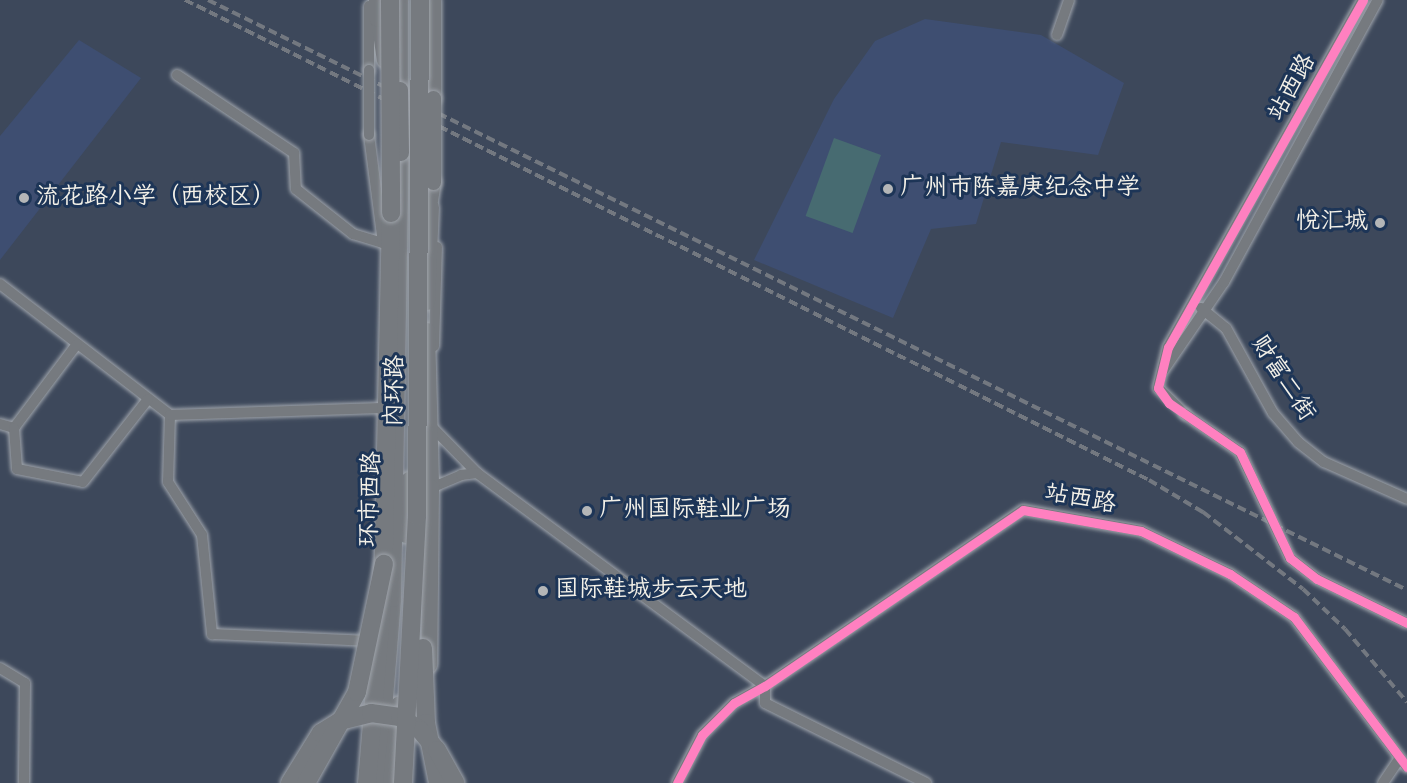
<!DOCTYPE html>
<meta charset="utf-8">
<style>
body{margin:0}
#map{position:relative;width:1407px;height:783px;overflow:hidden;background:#3d485b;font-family:"Indie Flower","LXGW WenKai TC",sans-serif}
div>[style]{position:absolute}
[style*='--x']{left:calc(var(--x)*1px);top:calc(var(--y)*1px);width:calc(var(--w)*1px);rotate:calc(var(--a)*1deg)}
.built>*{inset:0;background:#3e4e71}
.green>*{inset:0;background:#476b71;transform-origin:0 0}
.roads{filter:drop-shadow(0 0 2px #9fa4ab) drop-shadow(0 0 2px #9fa4ab)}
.street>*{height:10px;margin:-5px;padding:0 5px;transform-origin:5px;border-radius:5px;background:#767a7f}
.secondary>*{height:15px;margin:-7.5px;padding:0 7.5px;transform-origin:7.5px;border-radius:7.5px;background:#767a7f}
.primary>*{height:16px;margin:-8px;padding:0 8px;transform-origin:8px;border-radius:8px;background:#767a7f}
.highway>*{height:18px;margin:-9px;padding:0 9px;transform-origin:9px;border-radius:9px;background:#767a7f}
.rail>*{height:4px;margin-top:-2px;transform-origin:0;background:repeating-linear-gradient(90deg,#737880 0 9px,transparent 0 13.5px)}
.bridges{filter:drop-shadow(0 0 2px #9fa4ab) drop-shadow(0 0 2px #9fa4ab)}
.street-bridge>*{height:10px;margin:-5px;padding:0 5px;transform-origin:5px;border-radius:5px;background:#767a7f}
.secondary-bridge>*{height:15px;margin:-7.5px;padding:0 7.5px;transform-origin:7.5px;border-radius:7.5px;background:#767a7f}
.primary-bridge>*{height:16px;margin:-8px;padding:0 8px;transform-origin:8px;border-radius:8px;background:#767a7f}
.highway-bridge>*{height:18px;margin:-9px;padding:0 9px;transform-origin:9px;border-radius:9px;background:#767a7f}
.cycleway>*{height:9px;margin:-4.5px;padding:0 4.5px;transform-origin:4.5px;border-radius:4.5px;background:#ff80c0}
.dots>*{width:16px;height:16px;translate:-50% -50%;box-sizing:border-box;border:3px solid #1d3557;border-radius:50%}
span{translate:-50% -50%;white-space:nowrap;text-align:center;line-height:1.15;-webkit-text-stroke:6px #1d3557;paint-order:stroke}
.street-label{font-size:24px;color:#f4f1e8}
.poi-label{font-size:24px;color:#f4f1e8}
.left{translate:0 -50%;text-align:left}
.right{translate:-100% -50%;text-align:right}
</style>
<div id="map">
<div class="built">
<i style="clip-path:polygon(925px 19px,1041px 35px,1124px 83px,1098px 155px,1001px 142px,976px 224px,931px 229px,893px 318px,754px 260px,834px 99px,875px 41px)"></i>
<i style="clip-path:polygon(79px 40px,141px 78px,0 260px,0 136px)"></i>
</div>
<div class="green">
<i style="left:834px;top:138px;width:50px;height:83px;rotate:20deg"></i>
</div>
<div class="roads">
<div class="street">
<i style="--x:1057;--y:35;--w:37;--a:-71"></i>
<i style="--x:369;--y:70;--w:64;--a:-90"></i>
<i style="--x:177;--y:75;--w:141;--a:33.7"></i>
<i style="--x:294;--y:153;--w:36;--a:87"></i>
<i style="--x:296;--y:189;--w:73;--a:38.3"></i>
<i style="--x:353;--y:234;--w:31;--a:17"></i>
<i style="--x:383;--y:243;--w:109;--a:-97.4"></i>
<i style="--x:0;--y:284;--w:215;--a:37.6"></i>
<i style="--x:170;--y:415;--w:67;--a:91.7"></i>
<i style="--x:168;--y:482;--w:63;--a:57.3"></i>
<i style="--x:202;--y:535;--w:100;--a:84.2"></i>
<i style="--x:212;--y:634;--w:159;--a:2.5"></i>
<i style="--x:1201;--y:308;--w:32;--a:39"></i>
<i style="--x:1226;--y:328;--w:97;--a:61.1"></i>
<i style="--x:1273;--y:413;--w:38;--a:49"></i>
<i style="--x:1298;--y:442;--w:33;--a:38"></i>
<i style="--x:1324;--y:462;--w:91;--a:24"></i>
<i style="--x:434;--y:346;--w:99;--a:-88.3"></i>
<i style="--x:1163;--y:371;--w:108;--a:-55.6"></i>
<i style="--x:1224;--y:282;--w:321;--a:-61.4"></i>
<i style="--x:1185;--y:414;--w:37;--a:-136"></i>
<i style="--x:1158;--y:388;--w:42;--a:-76.3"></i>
<i style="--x:1168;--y:347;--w:398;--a:-60.7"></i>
<i style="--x:170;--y:415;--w:211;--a:-1.9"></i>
<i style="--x:0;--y:424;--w:15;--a:16"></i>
<i style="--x:14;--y:428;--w:105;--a:-53.1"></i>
<i style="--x:429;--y:424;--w:69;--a:45.6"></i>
<i style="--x:477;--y:473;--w:358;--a:36.5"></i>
<i style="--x:765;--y:686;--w:17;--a:90"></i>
<i style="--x:765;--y:703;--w:180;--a:26.4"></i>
<i style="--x:14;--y:428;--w:41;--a:85.8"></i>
<i style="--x:17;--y:469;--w:67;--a:11.1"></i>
<i style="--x:83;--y:482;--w:105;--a:-51.9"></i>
<i style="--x:431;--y:488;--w:33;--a:-23"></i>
<i style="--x:461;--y:475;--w:16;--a:-7"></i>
<i style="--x:0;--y:668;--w:29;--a:31"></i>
<i style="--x:25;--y:683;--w:100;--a:90.6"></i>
<i style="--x:677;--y:783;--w:54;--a:-62.5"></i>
<i style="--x:702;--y:735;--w:45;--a:-45"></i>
<i style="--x:734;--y:703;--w:35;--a:-29"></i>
<i style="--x:765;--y:686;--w:312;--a:-34.3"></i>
<i style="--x:1023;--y:510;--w:120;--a:10.1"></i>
<i style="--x:1141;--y:531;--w:99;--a:25.8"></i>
<i style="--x:1230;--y:574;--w:77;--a:33.9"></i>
<i style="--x:1294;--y:617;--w:188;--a:53"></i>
<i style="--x:1383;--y:783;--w:30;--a:-56"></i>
</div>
<div class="secondary">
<i style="--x:378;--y:18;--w:42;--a:81.9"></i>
<i style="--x:433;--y:98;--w:98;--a:-90"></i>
<i style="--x:427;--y:219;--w:37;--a:-81"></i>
</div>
<div class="primary">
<i style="--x:400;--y:0;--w:90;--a:90"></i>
<i style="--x:427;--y:302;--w:95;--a:-87.6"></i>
<i style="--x:427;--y:331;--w:157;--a:88.5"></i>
<i style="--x:431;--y:488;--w:177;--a:90.6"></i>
<i style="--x:406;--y:535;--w:55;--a:-86.9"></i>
<i style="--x:378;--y:783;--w:185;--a:-85.3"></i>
<i style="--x:393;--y:599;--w:446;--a:-89"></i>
<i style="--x:391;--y:783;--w:79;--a:-84.2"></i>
</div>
<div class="highway">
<i style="--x:378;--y:0;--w:18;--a:90"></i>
<i style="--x:367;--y:783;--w:190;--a:-85.2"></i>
<i style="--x:383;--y:594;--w:381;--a:-88.8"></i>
</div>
</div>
<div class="rail">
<i style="--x:185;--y:0;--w:1077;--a:26.47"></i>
<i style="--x:1149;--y:480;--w:63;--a:30.7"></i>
<i style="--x:1203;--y:512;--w:126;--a:37.6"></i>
<i style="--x:1303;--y:589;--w:58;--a:43.6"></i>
<i style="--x:1345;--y:629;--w:96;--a:49.7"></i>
<i style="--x:208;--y:0;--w:1336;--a:26.2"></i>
</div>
<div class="bridges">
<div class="street-bridge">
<i style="--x:369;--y:70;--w:65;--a:90"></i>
<i style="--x:1185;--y:414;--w:67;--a:34.6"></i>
<i style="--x:1240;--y:452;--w:117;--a:64.7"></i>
<i style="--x:1290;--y:558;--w:34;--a:38"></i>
<i style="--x:1317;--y:579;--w:100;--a:26.1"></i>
</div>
<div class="secondary-bridge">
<i style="--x:433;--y:98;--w:84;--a:90"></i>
</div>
<div class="primary-bridge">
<i style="--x:400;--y:90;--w:63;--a:89.1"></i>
</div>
<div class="highway-bridge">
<i style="--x:390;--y:0;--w:213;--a:89.7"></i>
<i style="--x:423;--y:648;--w:75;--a:87.7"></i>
<i style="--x:426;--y:723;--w:61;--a:78.7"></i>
<i style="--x:290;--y:783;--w:59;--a:-58.2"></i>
<i style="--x:321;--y:733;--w:22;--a:-32"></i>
<i style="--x:340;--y:721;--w:32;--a:-14"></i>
<i style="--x:371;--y:713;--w:29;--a:8"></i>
<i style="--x:400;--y:717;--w:24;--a:33"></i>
<i style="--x:420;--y:730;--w:26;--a:50"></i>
<i style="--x:437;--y:750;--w:38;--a:61"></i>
<i style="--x:306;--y:783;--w:104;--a:-60.7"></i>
<i style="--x:357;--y:692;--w:131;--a:-78.1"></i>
<i style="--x:403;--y:783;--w:267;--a:-87"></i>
<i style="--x:417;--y:516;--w:516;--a:-89.67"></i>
</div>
</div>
<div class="cycleway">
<i style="--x:1363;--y:0;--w:398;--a:119.3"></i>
<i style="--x:1168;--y:347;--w:42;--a:103.7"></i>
<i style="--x:1158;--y:388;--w:19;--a:54"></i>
<i style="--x:1169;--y:403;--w:86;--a:34.6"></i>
<i style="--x:1240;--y:452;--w:117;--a:64.7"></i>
<i style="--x:1290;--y:558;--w:34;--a:38"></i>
<i style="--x:1317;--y:579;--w:100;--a:26.1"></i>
<i style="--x:677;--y:783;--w:54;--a:-62.5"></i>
<i style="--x:702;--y:735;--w:45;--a:-45"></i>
<i style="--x:734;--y:703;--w:35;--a:-29"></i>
<i style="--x:765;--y:686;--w:312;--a:-34.3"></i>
<i style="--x:1023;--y:510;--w:120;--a:10.1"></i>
<i style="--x:1141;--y:531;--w:99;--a:25.8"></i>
<i style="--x:1230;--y:574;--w:77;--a:33.9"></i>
<i style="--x:1294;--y:617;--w:188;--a:53"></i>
</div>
<div class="dots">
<i style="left:888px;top:189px;background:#b4b6b7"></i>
<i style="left:24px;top:198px;background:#b4b6b7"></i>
<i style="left:1380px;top:223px;background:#b4b6b7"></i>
<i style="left:587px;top:511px;background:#b4b6b7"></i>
<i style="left:543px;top:591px;background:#b4b6b7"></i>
</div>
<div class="street-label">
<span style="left:1293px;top:88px;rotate:-61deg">站西路</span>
<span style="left:1282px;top:379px;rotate:57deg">财富二街</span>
<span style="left:396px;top:391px;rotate:-89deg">内环路</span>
<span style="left:372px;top:499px;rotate:-88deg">环市西路</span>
<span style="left:1080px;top:500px;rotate:10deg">站西路</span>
</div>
<div class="poi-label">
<span class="left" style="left:900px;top:189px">广州市陈嘉庚纪念中学</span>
<span class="left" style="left:36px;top:198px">流花路小学（西校区）</span>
<span class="right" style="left:1368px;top:223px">悦汇城</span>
<span class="left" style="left:599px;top:511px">广州国际鞋业广场</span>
<span class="left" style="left:555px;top:591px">国际鞋城步云天地</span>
</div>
</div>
